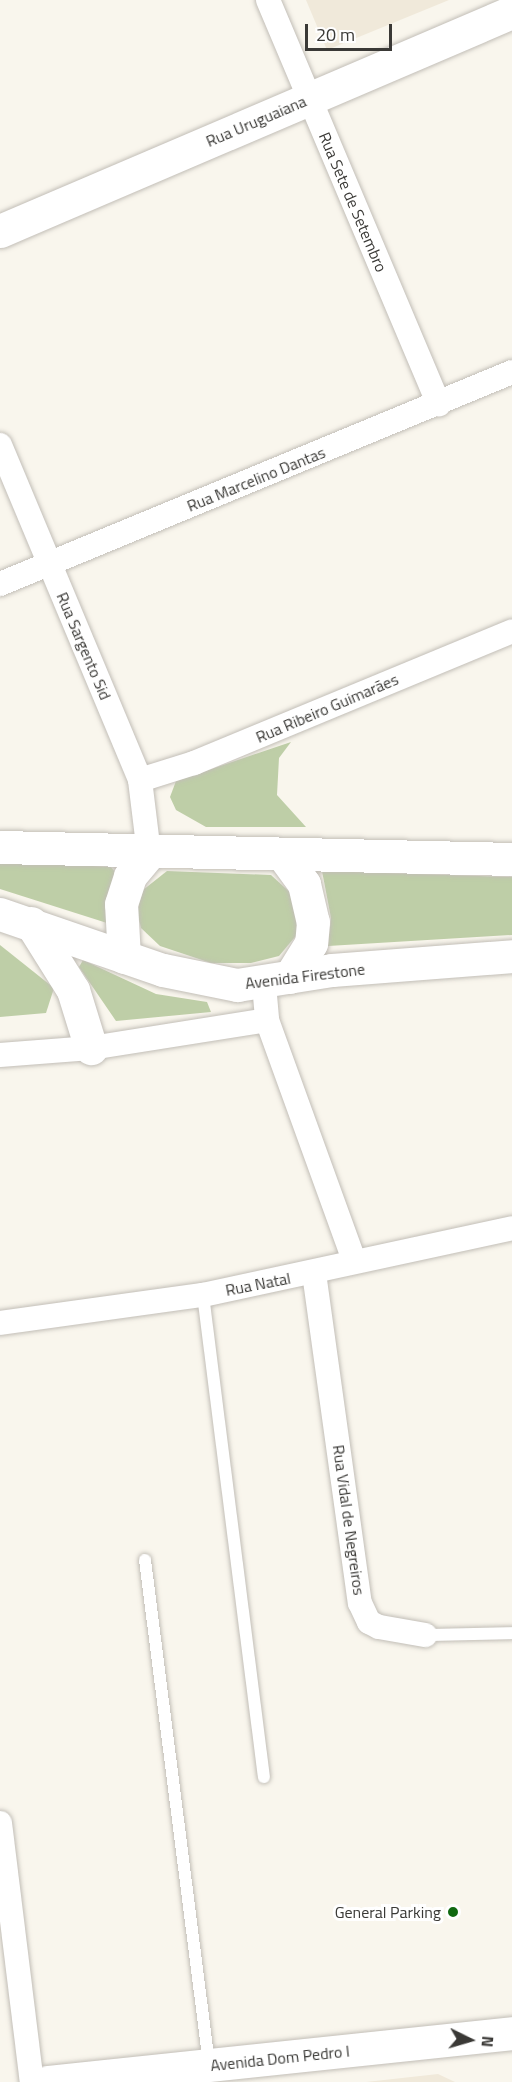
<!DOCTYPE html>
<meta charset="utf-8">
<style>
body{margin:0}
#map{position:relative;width:512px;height:2082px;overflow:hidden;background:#f9f6ed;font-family:"Titillium Web",sans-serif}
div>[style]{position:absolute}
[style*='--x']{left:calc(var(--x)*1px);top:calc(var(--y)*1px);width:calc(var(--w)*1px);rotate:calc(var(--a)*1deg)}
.built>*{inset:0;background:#f0e9da}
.green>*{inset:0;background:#becea7}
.roads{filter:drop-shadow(0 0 2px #c2beb7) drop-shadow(0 0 2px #c2beb7)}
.service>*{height:12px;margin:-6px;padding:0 6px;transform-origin:6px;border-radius:6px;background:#fff}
.minor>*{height:24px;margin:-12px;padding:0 12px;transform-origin:12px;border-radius:12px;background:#fff}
.secondary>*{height:33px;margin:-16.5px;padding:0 16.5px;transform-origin:16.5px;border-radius:16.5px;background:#fff}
.primary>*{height:33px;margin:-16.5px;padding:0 16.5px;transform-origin:16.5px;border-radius:16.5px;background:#fff}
.dots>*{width:16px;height:16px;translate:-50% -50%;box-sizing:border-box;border:3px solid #fff;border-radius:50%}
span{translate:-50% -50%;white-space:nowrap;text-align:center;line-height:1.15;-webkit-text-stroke:6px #fff;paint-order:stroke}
.street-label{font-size:16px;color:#3a3936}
.poi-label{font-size:16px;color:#3a3936}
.right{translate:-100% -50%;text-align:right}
.north{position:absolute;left:440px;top:2010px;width:60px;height:60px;-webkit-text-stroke:4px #fff;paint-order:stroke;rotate:95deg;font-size:16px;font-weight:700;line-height:24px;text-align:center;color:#3a3936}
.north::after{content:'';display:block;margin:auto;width:21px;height:27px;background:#3a3936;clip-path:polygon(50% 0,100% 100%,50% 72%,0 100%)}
.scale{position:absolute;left:305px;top:24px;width:87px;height:27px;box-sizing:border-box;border:3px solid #3a3936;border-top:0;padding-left:8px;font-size:18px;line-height:21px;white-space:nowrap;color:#3a3936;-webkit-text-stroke:4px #fff;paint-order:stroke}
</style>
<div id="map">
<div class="built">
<i style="clip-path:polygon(306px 0,449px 0,327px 50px)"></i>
<i style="clip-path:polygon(438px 2074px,455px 2082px,366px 2082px)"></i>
</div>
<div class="green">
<i style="clip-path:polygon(291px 742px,279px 758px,277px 795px,306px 827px,206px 827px,176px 810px,170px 797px,176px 781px)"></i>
<i style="clip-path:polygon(0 861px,111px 867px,115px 872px,107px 923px,0 889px)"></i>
<i style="clip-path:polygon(167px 871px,271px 875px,295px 897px,300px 931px,279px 956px,251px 963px,211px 963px,160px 946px,141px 928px,137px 911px,143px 890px)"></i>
<i style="clip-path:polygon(322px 871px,512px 877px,512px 935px,328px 946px,331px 918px)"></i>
<i style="clip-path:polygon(0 945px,54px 988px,46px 1013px,0 1017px)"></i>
<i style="clip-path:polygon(83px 960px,156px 994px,207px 1002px,211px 1012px,116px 1021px,79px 967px)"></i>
</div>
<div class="roads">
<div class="service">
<i style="--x:203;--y:1295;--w:486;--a:82.8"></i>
<i style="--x:145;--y:1560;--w:508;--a:82.76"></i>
<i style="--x:425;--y:1635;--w:87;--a:-1.3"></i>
</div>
<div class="minor">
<i style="--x:268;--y:0;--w:439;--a:67.1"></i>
<i style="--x:0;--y:445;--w:363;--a:67.3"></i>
<i style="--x:140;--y:780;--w:74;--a:83"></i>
<i style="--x:0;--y:584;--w:554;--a:-22.49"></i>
<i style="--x:140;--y:780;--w:57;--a:-17.5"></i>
<i style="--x:194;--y:763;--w:344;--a:-22.5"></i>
<i style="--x:264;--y:984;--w:36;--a:85"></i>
<i style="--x:267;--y:1020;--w:255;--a:70.1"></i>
<i style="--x:0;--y:1055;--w:91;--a:-4.4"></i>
<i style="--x:91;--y:1048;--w:178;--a:-9"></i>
<i style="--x:314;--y:1273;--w:333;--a:82.1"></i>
<i style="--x:360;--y:1603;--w:21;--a:65"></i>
<i style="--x:369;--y:1622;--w:11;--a:27"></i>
<i style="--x:379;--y:1627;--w:47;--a:9.9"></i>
<i style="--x:0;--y:1323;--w:205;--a:-7.9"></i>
<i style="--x:203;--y:1295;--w:316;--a:-12.2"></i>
<i style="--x:0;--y:1823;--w:261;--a:83"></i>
</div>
<div class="secondary">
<i style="--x:0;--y:847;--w:512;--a:1.34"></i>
<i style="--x:283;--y:855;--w:36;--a:54"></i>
<i style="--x:304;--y:884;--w:39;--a:77"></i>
<i style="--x:313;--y:922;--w:21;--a:95"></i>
<i style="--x:311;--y:943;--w:40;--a:122"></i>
<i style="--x:0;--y:914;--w:172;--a:19"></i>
<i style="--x:163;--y:970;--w:76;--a:11.5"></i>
<i style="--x:237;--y:985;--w:96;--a:-9"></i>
<i style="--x:332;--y:970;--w:181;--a:-4.4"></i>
<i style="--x:31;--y:923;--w:79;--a:57.9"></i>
<i style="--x:73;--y:990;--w:61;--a:72.8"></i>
<i style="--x:124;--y:957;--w:53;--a:-93.2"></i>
<i style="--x:121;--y:904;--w:29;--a:-72"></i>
<i style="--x:130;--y:876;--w:30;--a:-50"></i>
</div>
<div class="primary">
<i style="--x:0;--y:231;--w:557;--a:-23.16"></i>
<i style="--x:48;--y:2082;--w:467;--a:-6"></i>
</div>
</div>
<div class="dots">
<i style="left:453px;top:1912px;background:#116911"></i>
</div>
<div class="street-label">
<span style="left:256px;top:121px;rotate:-23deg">Rua Uruguaiana</span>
<span style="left:353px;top:202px;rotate:67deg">Rua Sete de Setembro</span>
<span style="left:256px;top:479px;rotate:-22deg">Rua Marcelino Dantas</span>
<span style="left:84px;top:646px;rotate:67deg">Rua Sargento Sid</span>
<span style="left:327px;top:708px;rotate:-23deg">Rua Ribeiro Guimarães</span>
<span style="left:305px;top:976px;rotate:-7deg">Avenida Firestone</span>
<span style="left:258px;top:1284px;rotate:-11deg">Rua Natal</span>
<span style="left:349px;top:1520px;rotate:82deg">Rua Vidal de Negreiros</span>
<span style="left:280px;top:2058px;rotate:-6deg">Avenida Dom Pedro I</span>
</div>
<div class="poi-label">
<span class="right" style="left:441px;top:1912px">General Parking</span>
</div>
<div class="north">N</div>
<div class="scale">20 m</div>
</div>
